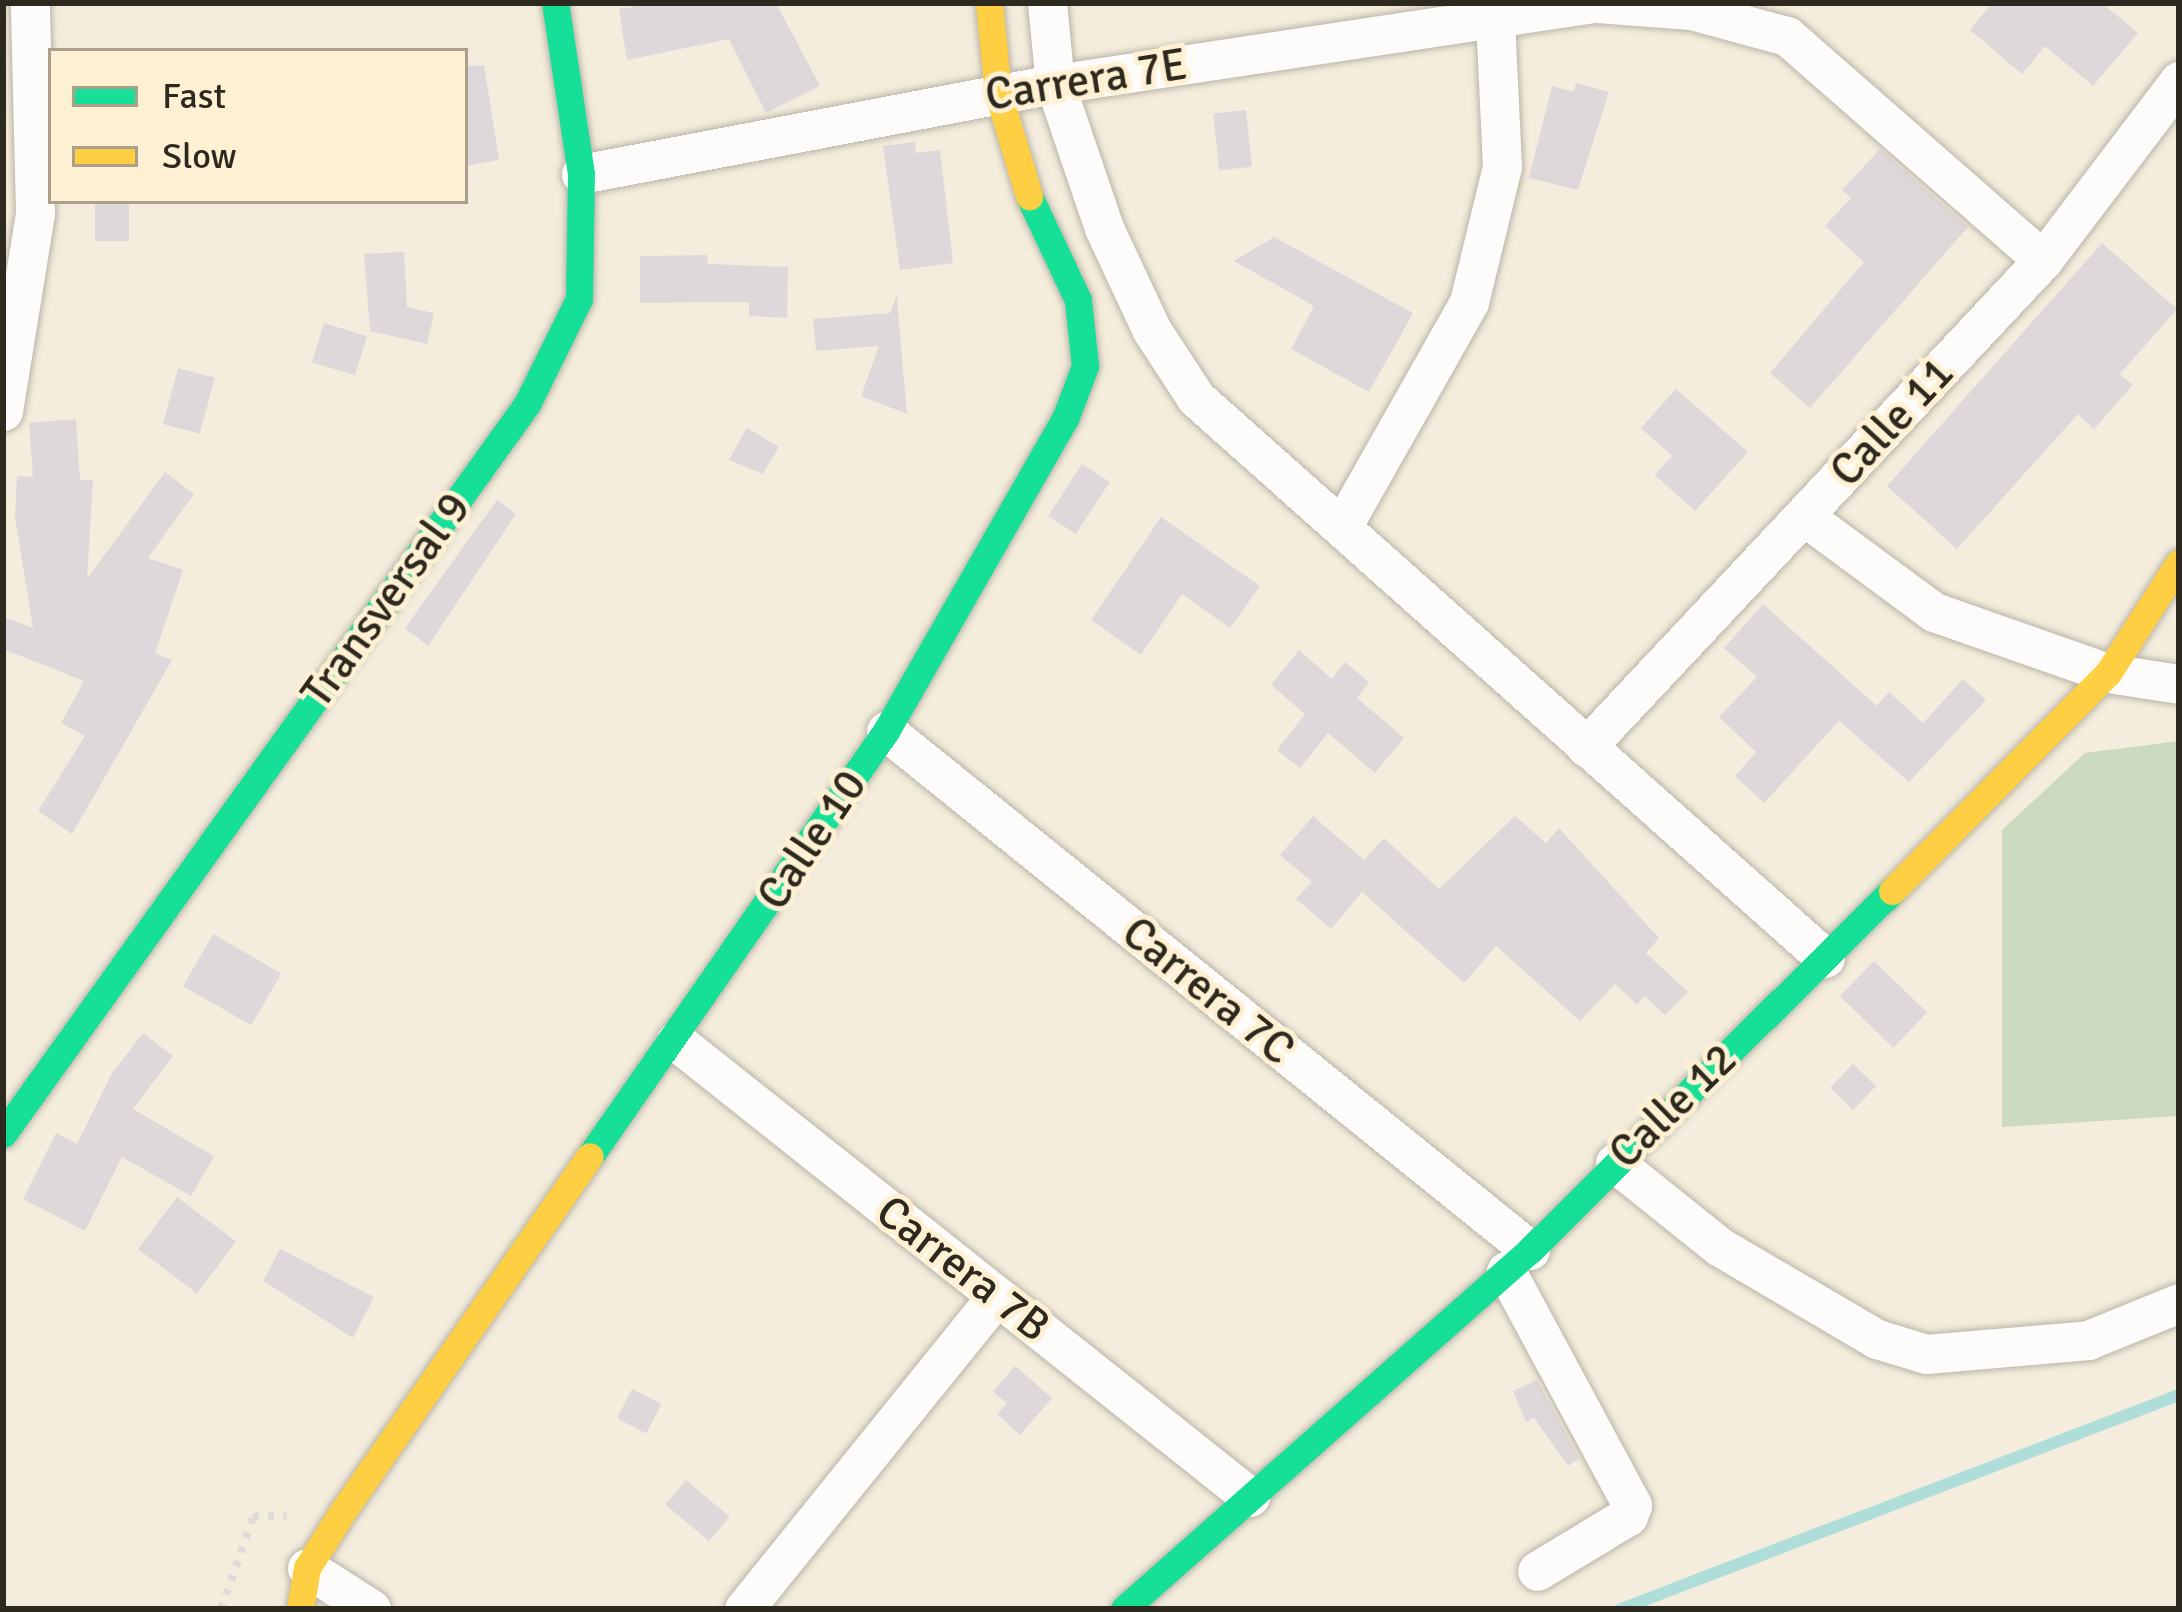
<!DOCTYPE html>
<style>
body{margin:0}
#map{position:relative;width:2182px;height:1612px;overflow:hidden;background:#f4eddd;font-family:Signika,sans-serif}
div>[style]{position:absolute}
[style*='--x']{left:calc(var(--x)*1px);top:calc(var(--y)*1px);width:calc(var(--w)*1px);rotate:calc(var(--a)*1deg)}
.green>*{inset:0;background:#cbdabf}
.stream>*{height:12px;margin:-6px;padding:0 6px;transform-origin:6px;border-radius:6px;background:#afdeda}
.building>*{inset:0;background:#dfd8da;transform-origin:0 0}
.path>*{height:8px;margin-top:-4px;transform-origin:0;background:repeating-linear-gradient(90deg,#dfdcd7 0 6px,transparent 0 15px)}
.roads{filter:drop-shadow(0 0 3px #bab5a8) drop-shadow(0 0 3px #bab5a8)}
.street>*{height:39px;margin:-19.5px;padding:0 19.5px;transform-origin:19.5px;border-radius:19.5px;background:#fdfcfa}
.fast>*{height:27px;margin:-13.5px;padding:0 13.5px;transform-origin:13.5px;border-radius:13.5px;background:#16e098}
.slow>*{height:27px;margin:-13.5px;padding:0 13.5px;transform-origin:13.5px;border-radius:13.5px;background:#ffcf43}
span{translate:-50% -50%;white-space:nowrap;text-align:center;line-height:1.15;-webkit-text-stroke:10px #fef1d3;paint-order:stroke}
.street-label{font-size:45px;color:#2e291e}
.frame{position:absolute;inset:0;border:6px solid #2e291e;pointer-events:none}
.legend{position:absolute;left:48px;top:48px;width:420px;height:156px;box-sizing:border-box;background:#fef1d3;border:3px solid #aba18b;margin:0;padding:15px 21px;list-style:none;font-size:36px;color:#2e291e}
.legend li{display:flex;align-items:center;gap:24px;height:60px}
.legend b{width:60px;border:3px solid #aba18b}
</style>
<div id="map">
<div class="green">
<i style="clip-path:polygon(2179px 741px,2179px 1116px,2002px 1127px,2002px 830px,2085px 753px)"></i>
</div>
<div class="stream">
<i style="--x:1621;--y:1609;--w:598;--a:-20.98"></i>
</div>
<div class="building">
<i style="clip-path:polygon(658px 3px,776px 3px,820px 86px,766px 113px,729px 39px,627px 60px,619px 9px)"></i>
<i style="clip-path:polygon(1992px 3px,2102px 3px,2138px 33px,2093px 86px,2045px 46px,2022px 74px,1970px 30px)"></i>
<i style="clip-path:polygon(484px 65px,499px 160px,465px 166px,465px 66px)"></i>
<i style="clip-path:polygon(1576px 83px,1609px 92px,1578px 190px,1529px 178px,1552px 86px,1574px 92px)"></i>
<i style="left:1246px;top:110px;width:57px;height:33px;rotate:84deg"></i>
<i style="clip-path:polygon(915px 142px,916px 153px,940px 150px,953px 263px,900px 270px,883px 146px)"></i>
<i style="clip-path:polygon(1880px 149px,1968px 227px,1810px 408px,1770px 373px,1864px 262px,1825px 226px,1851px 198px,1842px 190px)"></i>
<i style="left:95px;top:201px;width:34px;height:40px"></i>
<i style="clip-path:polygon(1274px 237px,1413px 313px,1369px 392px,1291px 349px,1314px 306px,1234px 261px)"></i>
<i style="clip-path:polygon(2102px 243px,2177px 309px,2120px 374px,2133px 385px,2094px 429px,2078px 414px,1957px 549px,1887px 486px)"></i>
<i style="clip-path:polygon(404px 252px,407px 307px,434px 313px,427px 344px,370px 331px,364px 254px)"></i>
<i style="clip-path:polygon(707px 255px,708px 264px,788px 267px,787px 318px,749px 316px,749px 302px,640px 303px,640px 256px)"></i>
<i style="clip-path:polygon(897px 294px,898px 312px,907px 414px,861px 396px,879px 346px,816px 351px,813px 319px,890px 313px)"></i>
<i style="left:324px;top:323px;width:45px;height:41px;rotate:17deg"></i>
<i style="left:178px;top:368px;width:38px;height:58px;rotate:15deg"></i>
<i style="clip-path:polygon(1676px 389px,1748px 452px,1695px 511px,1655px 475px,1672px 456px,1641px 428px)"></i>
<i style="clip-path:polygon(76px 419px,80px 480px,93px 480px,87px 579px,165px 472px,194px 494px,148px 558px,183px 570px,155px 653px,172px 660px,72px 834px,38px 811px,85px 736px,61px 723px,84px 681px,3px 649px,3px 617px,33px 628px,15px 517px,17px 476px,33px 477px,29px 423px)"></i>
<i style="clip-path:polygon(747px 428px,779px 447px,763px 474px,729px 460px)"></i>
<i style="left:1082px;top:464px;width:33px;height:62px;rotate:33deg"></i>
<i style="clip-path:polygon(497px 500px,516px 514px,428px 646px,405px 628px)"></i>
<i style="clip-path:polygon(1161px 517px,1260px 586px,1230px 628px,1182px 594px,1141px 655px,1091px 620px)"></i>
<i style="clip-path:polygon(1763px 604px,1877px 706px,1889px 692px,1923px 723px,1963px 679px,1986px 700px,1909px 782px,1839px 721px,1764px 803px,1735px 776px,1756px 752px,1719px 717px,1757px 677px,1724px 648px)"></i>
<i style="clip-path:polygon(1299px 650px,1332px 679px,1345px 662px,1369px 682px,1357px 698px,1404px 738px,1375px 773px,1328px 733px,1300px 768px,1277px 750px,1305px 714px,1271px 685px)"></i>
<i style="clip-path:polygon(1313px 816px,1364px 860px,1384px 838px,1439px 889px,1515px 816px,1546px 843px,1559px 828px,1659px 938px,1646px 953px,1688px 992px,1665px 1015px,1645px 996px,1637px 1005px,1615px 984px,1580px 1021px,1496px 946px,1464px 983px,1362px 892px,1331px 929px,1296px 899px,1312px 882px,1280px 855px)"></i>
<i style="left:213px;top:934px;width:79px;height:60px;rotate:30deg"></i>
<i style="left:1874px;top:961px;width:74px;height:49px;rotate:44deg"></i>
<i style="clip-path:polygon(143px 1033px,173px 1056px,133px 1109px,214px 1156px,191px 1196px,122px 1157px,85px 1231px,23px 1199px,56px 1133px,77px 1144px,111px 1075px)"></i>
<i style="left:1853px;top:1064px;width:32px;height:33px;rotate:44deg"></i>
<i style="left:177px;top:1197px;width:74px;height:65px;rotate:37deg"></i>
<i style="clip-path:polygon(280px 1249px,374px 1297px,353px 1338px,263px 1281px)"></i>
<i style="clip-path:polygon(1015px 1366px,1052px 1398px,1020px 1435px,997px 1414px,1007px 1403px,993px 1392px)"></i>
<i style="clip-path:polygon(1537px 1380px,1579px 1458px,1568px 1466px,1534px 1418px,1526px 1422px,1513px 1391px)"></i>
<i style="left:632px;top:1389px;width:33px;height:33px;rotate:27deg"></i>
<i style="left:686px;top:1480px;width:57px;height:32px;rotate:40deg"></i>
</div>
<div class="path">
<i style="--x:221;--y:1609;--w:97;--a:-70.8"></i>
<i style="--x:253;--y:1517;--w:34;--a:-3"></i>
</div>
<div class="roads">
<div class="street">
<i style="--x:1047;--y:3;--w:81;--a:84.4"></i>
<i style="--x:1055;--y:84;--w:152;--a:71.2"></i>
<i style="--x:1104;--y:228;--w:111;--a:65"></i>
<i style="--x:1151;--y:329;--w:82;--a:56.9"></i>
<i style="--x:1196;--y:398;--w:842;--a:41.68"></i>
<i style="--x:1597;--y:3;--w:94;--a:4.3"></i>
<i style="--x:1691;--y:10;--w:99;--a:15.2"></i>
<i style="--x:1787;--y:36;--w:340;--a:41.2"></i>
<i style="--x:581;--y:174;--w:482;--a:-10.8"></i>
<i style="--x:1055;--y:84;--w:545;--a:-8.55"></i>
<i style="--x:3;--y:411;--w:201;--a:-80.8"></i>
<i style="--x:35;--y:213;--w:210;--a:-91.4"></i>
<i style="--x:1805;--y:517;--w:160;--a:36.4"></i>
<i style="--x:1934;--y:612;--w:184;--a:19.3"></i>
<i style="--x:2108;--y:673;--w:72;--a:8.8"></i>
<i style="--x:1343;--y:525;--w:256;--a:-60.5"></i>
<i style="--x:1469;--y:302;--w:139;--a:-76.3"></i>
<i style="--x:1502;--y:167;--w:148;--a:-92.7"></i>
<i style="--x:886;--y:731;--w:827;--a:38.87"></i>
<i style="--x:1586;--y:747;--w:668;--a:-46.82"></i>
<i style="--x:2043;--y:260;--w:225;--a:-52.8"></i>
<i style="--x:676;--y:1041;--w:733;--a:38.46"></i>
<i style="--x:1615;--y:1163;--w:134;--a:38.7"></i>
<i style="--x:1720;--y:1247;--w:182;--a:30.4"></i>
<i style="--x:1877;--y:1339;--w:51;--a:17"></i>
<i style="--x:1926;--y:1354;--w:163;--a:-4.9"></i>
<i style="--x:2088;--y:1340;--w:98;--a:-22.1"></i>
<i style="--x:1506;--y:1271;--w:266;--a:61.7"></i>
<i style="--x:1632;--y:1505;--w:12;--a:110"></i>
<i style="--x:1628;--y:1516;--w:106;--a:148.9"></i>
<i style="--x:307;--y:1568;--w:76;--a:32.6"></i>
<i style="--x:744;--y:1609;--w:402;--a:-51.1"></i>
</div>
<div class="fast">
<i style="--x:3;--y:1134;--w:899;--a:-54.33"></i>
<i style="--x:527;--y:404;--w:117;--a:-63.7"></i>
<i style="--x:579;--y:299;--w:125;--a:-89.1"></i>
<i style="--x:581;--y:174;--w:173;--a:-98.6"></i>
<i style="--x:590;--y:1156;--w:518;--a:-55.14"></i>
<i style="--x:886;--y:731;--w:360;--a:-60.2"></i>
<i style="--x:1065;--y:419;--w:57;--a:-69.3"></i>
<i style="--x:1085;--y:366;--w:66;--a:-96.1"></i>
<i style="--x:1078;--y:300;--w:115;--a:-115.2"></i>
<i style="--x:1124;--y:1609;--w:542;--a:-41.48"></i>
<i style="--x:1530;--y:1250;--w:510;--a:-44.76"></i>
</div>
<div class="slow">
<i style="--x:989;--y:3;--w:90;--a:84.3"></i>
<i style="--x:998;--y:93;--w:108;--a:73.2"></i>
<i style="--x:1892;--y:891;--w:307;--a:-45.3"></i>
<i style="--x:2108;--y:673;--w:131;--a:-57.2"></i>
<i style="--x:300;--y:1609;--w:42;--a:-80.3"></i>
<i style="--x:307;--y:1568;--w:67;--a:-57.7"></i>
<i style="--x:343;--y:1511;--w:432;--a:-55.2"></i>
</div>
</div>
<div class="street-label">
<span style="left:1086px;top:80px;rotate:-9deg">Carrera 7E</span>
<span style="left:1892px;top:422px;rotate:-47deg">Calle 11</span>
<span style="left:386px;top:600px;rotate:-54deg">Transversal 9</span>
<span style="left:812px;top:840px;rotate:-56deg">Calle 10</span>
<span style="left:1208px;top:991px;rotate:39deg">Carrera 7C</span>
<span style="left:1673px;top:1106px;rotate:-44deg">Calle 12</span>
<span style="left:963px;top:1269px;rotate:38deg">Carrera 7B</span>
</div>
<div class="frame"></div>
<ul class="legend">
<li><b style="height:15px;background:#16e098"></b>Fast</li>
<li><b style="height:15px;background:#ffcf43"></b>Slow</li>
</ul>
</div>
